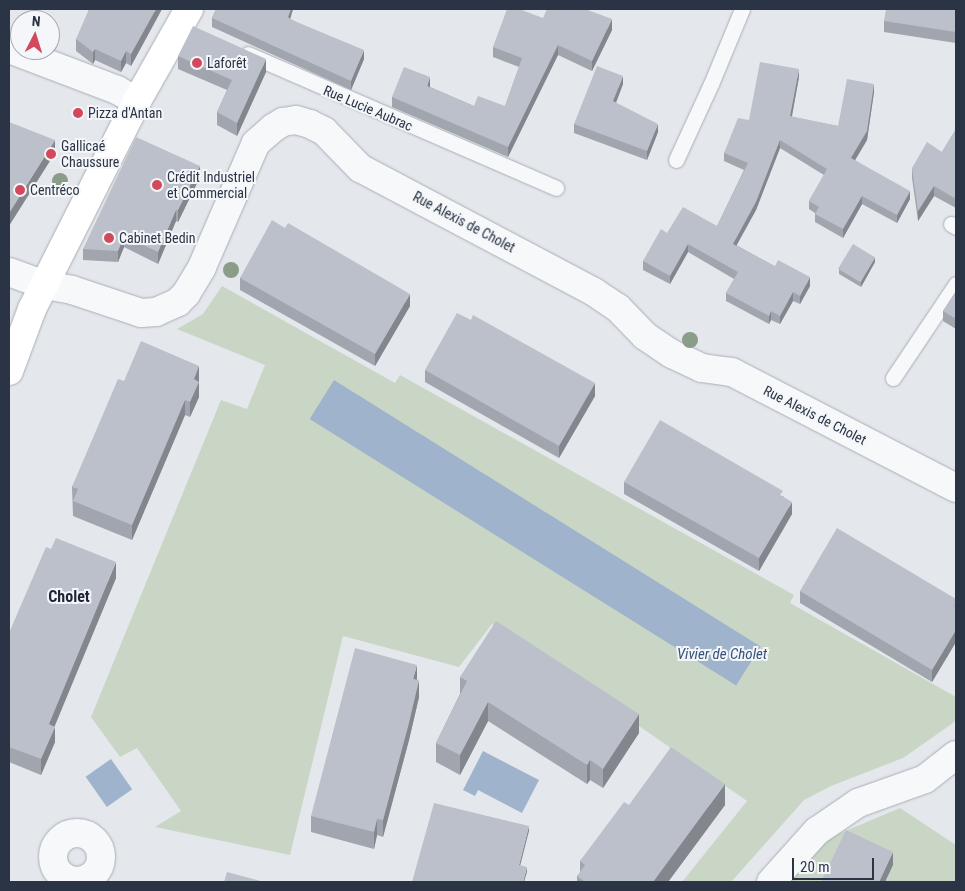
<!DOCTYPE html>
<meta charset="utf-8">
<style>
body{margin:0}
#map{position:relative;width:965px;height:891px;overflow:hidden;background:#e4e7ec;font-family:"Roboto Condensed",sans-serif}
div>[style]{position:absolute}
[style*='--x']{left:calc(var(--x)*1px);top:calc(var(--y)*1px);width:calc(var(--w)*1px);rotate:calc(var(--a)*1deg)}
.green>*{inset:0;background:#c9d6c5}
.water>*{inset:0;background:#9fb4cc;transform-origin:0 0}
.roads{filter:drop-shadow(0 0 1px #a9aeb7) drop-shadow(0 0 1px #a9aeb7)}
.lane>*{height:15px;margin:-7.5px;padding:0 7.5px;transform-origin:7.5px;border-radius:7.5px;background:#f7f8fa}
.street>*{height:28px;margin:-14px;padding:0 14px;transform-origin:14px;border-radius:14px;background:#f7f8fa}
.street>.ring{margin:-14px;padding:0;box-sizing:content-box;background:none;border:28px solid #f7f8fa;border-radius:50%}
.secondary>*{height:28px;margin:-14px;padding:0 14px;transform-origin:14px;border-radius:14px;background:#fff}
.trees>*{width:16px;height:16px;margin:-8px;border-radius:50%;background:#899d89}
.wall>*{inset:0;background:#a1a5ae}
.shaded-wall>*{inset:0;background:#83868d}
.building>*{inset:0;background:#bbc0ca;transform-origin:0 0}
.dots>*{width:14px;height:14px;translate:-50% -50%;box-sizing:border-box;border:2px solid #f4f6f9;border-radius:50%}
span{translate:-50% -50%;white-space:nowrap;text-align:center;line-height:1.15;-webkit-text-stroke:4px #f4f6f9;paint-order:stroke}
.poi-label{font-size:14px;color:#2b3445}
.left{translate:0 -50%;text-align:left}
.street-label{font-size:14px;color:#2b3445}
.water-label{font-size:15px;color:#34527a;font-style:italic}
.quarter-label{font-size:16px;color:#1d2536;font-weight:700}
.frame{position:absolute;inset:0;border:10px solid #2b3445;pointer-events:none}
.north{position:absolute;left:10px;top:10px;width:50px;height:50px;box-sizing:border-box;background:#f4f6f9;border:1px solid #a4a8b1;border-radius:50%;rotate:5deg;font-size:14px;font-weight:700;line-height:20px;text-align:center;color:#2b3445}
.north::after{content:'';display:block;margin:auto;width:18px;height:22px;background:#d1495b;clip-path:polygon(50% 0,100% 100%,50% 72%,0 100%)}
.scale{position:absolute;left:792px;top:858px;width:82px;height:22px;box-sizing:border-box;border:2px solid #2b3445;border-top:0;padding-left:6px;font-size:15px;line-height:18px;white-space:nowrap;color:#2b3445;-webkit-text-stroke:4px #f4f6f9;paint-order:stroke}
</style>
<div id="map">
<div class="green">
<i style="clip-path:polygon(222px 286px,395px 383px,400px 375px,794px 595px,790px 603px,956px 697px,956px 719px,953px 723px,903px 758px,831px 786px,804px 800px,731px 882px,682px 882px,747px 801px,492px 624px,459px 667px,343px 636px,290px 855px,155px 827px,181px 811px,137px 748px,120px 757px,91px 717px,221px 400px,247px 409px,265px 365px,177px 329px,203px 314px)"></i>
<i style="clip-path:polygon(900px 808px,956px 845px,956px 882px,784px 882px,824px 840px)"></i>
</div>
<div class="water">
<i style="left:334px;top:380px;width:503px;height:46px;rotate:32deg"></i>
<i style="clip-path:polygon(483px 751px,539px 780px,522px 813px,478px 790px,475px 796px,463px 790px)"></i>
<i style="left:111px;top:759px;width:37px;height:31px;rotate:55deg"></i>
</div>
<div class="roads">
<div class="lane">
<i style="--x:248;--y:54;--w:336;--a:23.5"></i>
<i style="--x:676;--y:160;--w:84;--a:-65.3"></i>
<i style="--x:711;--y:84;--w:81;--a:-67.5"></i>
<i style="--x:951;--y:224;--w:6;--a:31"></i>
<i style="--x:893;--y:378;--w:113;--a:-56.2"></i>
</div>
<div class="street">
<i style="--x:9;--y:49;--w:116;--a:20.8"></i>
<i style="--x:117;--y:90;--w:23;--a:29"></i>
<i style="--x:9;--y:272;--w:38;--a:20"></i>
<i style="--x:45;--y:285;--w:27;--a:10"></i>
<i style="--x:72;--y:290;--w:73;--a:18.4"></i>
<i style="--x:141;--y:313;--w:15;--a:-4"></i>
<i style="--x:156;--y:312;--w:24;--a:-24"></i>
<i style="--x:178;--y:302;--w:11;--a:-45"></i>
<i style="--x:186;--y:294;--w:31;--a:-59"></i>
<i style="--x:202;--y:267;--w:135;--a:-66.5"></i>
<i style="--x:256;--y:143;--w:23;--a:-41"></i>
<i style="--x:273;--y:128;--w:12;--a:-31"></i>
<i style="--x:283;--y:122;--w:13;--a:-9"></i>
<i style="--x:296;--y:120;--w:15;--a:16"></i>
<i style="--x:310;--y:124;--w:16;--a:27"></i>
<i style="--x:324;--y:131;--w:52;--a:45.8"></i>
<i style="--x:360;--y:168;--w:265;--a:27.9"></i>
<i style="--x:594;--y:292;--w:29;--a:34"></i>
<i style="--x:618;--y:308;--w:39;--a:46"></i>
<i style="--x:645;--y:336;--w:32;--a:34"></i>
<i style="--x:672;--y:354;--w:33;--a:25"></i>
<i style="--x:702;--y:368;--w:30;--a:8"></i>
<i style="--x:732;--y:372;--w:252;--a:27.4"></i>
<i class="ring" style="left:53px;top:833px;width:20px;height:20px"></i>
<i style="--x:771;--y:882;--w:69;--a:-48"></i>
<i style="--x:817;--y:831;--w:50;--a:-34.3"></i>
<i style="--x:858;--y:803;--w:71;--a:-19.7"></i>
<i style="--x:925;--y:779;--w:39;--a:-38"></i>
</div>
<div class="secondary">
<i style="--x:9;--y:371;--w:66;--a:-69.6"></i>
<i style="--x:32;--y:309;--w:233;--a:-63.2"></i>
<i style="--x:137;--y:101;--w:106;--a:-60.5"></i>
</div>
</div>
<div class="trees">
<i style="left:60px;top:181px"></i>
<i style="left:231px;top:270px"></i>
<i style="left:690px;top:340px"></i>
</div>
<div class="wall">
<i style="clip-path:polygon(162px 9px,131px 66px,126px 63px,121px 72px,95px 60px,93px 64px,76px 51px,76px 39px)"></i>
<i style="clip-path:polygon(216px 9px,293px 9px,290px 19px,292px 20px,364px 59px,351px 90px,212px 27px,212px 18px)"></i>
<i style="clip-path:polygon(956px 9px,956px 43px,884px 32px,884px 21px)"></i>
<i style="clip-path:polygon(543px 18px,612px 30px,592px 71px,558px 55px,508px 157px,392px 107px,392px 97px,430px 87px,474px 106px,505px 106px,519px 67px,493px 57px,493px 47px)"></i>
<i style="clip-path:polygon(178px 56px,266px 72px,237px 136px,217px 125px,217px 112px,227px 90px,178px 69px)"></i>
<i style="clip-path:polygon(799px 77px,792px 117px,838px 126px,874px 92px,867px 140px,855px 160px,910px 199px,897px 223px,862px 204px,843px 238px,815px 222px,815px 213px,809px 209px,809px 201px,824px 175px,780px 148px,756px 210px,736px 245px,810px 286px,800px 304px,793px 301px,780px 324px,771px 320px,769px 324px,726px 301px,726px 293px,734px 279px,688px 252px,670px 284px,643px 270px,643px 261px,667px 233px,717px 226px,744px 170px,724px 161px,724px 153px,749px 120px)"></i>
<i style="clip-path:polygon(623px 84px,616px 103px,658px 132px,647px 160px,574px 133px,574px 124px)"></i>
<i style="clip-path:polygon(956px 129px,956px 208px,934px 196px,918px 221px,912px 178px,912px 168px,942px 152px)"></i>
<i style="clip-path:polygon(200px 177px,178px 222px,176px 221px,158px 264px,124px 247px,118px 262px,83px 260px,83px 249px)"></i>
<i style="clip-path:polygon(285px 228px,410px 306px,375px 366px,240px 290px,240px 278px)"></i>
<i style="clip-path:polygon(875px 262px,861px 287px,839px 274px,839px 269px)"></i>
<i style="clip-path:polygon(956px 291px,956px 329px,943px 321px,943px 311px)"></i>
<i style="clip-path:polygon(199px 366px,199px 397px,190px 417px,185px 415px,132px 540px,73px 516px,72px 487px,124px 381px)"></i>
<i style="clip-path:polygon(425px 370px,595px 396px,559px 458px,425px 382px)"></i>
<i style="clip-path:polygon(624px 482px,783px 496px,792px 514px,759px 571px,624px 494px)"></i>
<i style="clip-path:polygon(116px 578px,54px 726px,55px 742px,41px 775px,9px 762px,9px 633px)"></i>
<i style="clip-path:polygon(800px 591px,956px 599px,956px 642px,932px 682px,800px 603px)"></i>
<i style="clip-path:polygon(460px 677px,639px 733px,603px 788px,590px 780px,587px 784px,488px 721px,460px 775px,436px 762px,436px 743px,460px 694px)"></i>
<i style="clip-path:polygon(417px 680px,419px 697px,409px 740px,383px 837px,377px 835px,374px 849px,311px 832px,311px 816px)"></i>
<i style="clip-path:polygon(629px 805px,725px 805px,668px 882px,577px 882px,577px 876px,580px 873px,580px 861px)"></i>
</div>
<div class="shaded-wall">
<i style="clip-path:polygon(156px 9px,162px 9px,131px 66px,131px 54px)"></i>
<i style="clip-path:polygon(291px 9px,293px 9px,288px 26px,288px 17px)"></i>
<i style="clip-path:polygon(612px 19px,612px 30px,592px 71px,592px 61px)"></i>
<i style="clip-path:polygon(558px 45px,558px 55px,508px 157px,508px 147px)"></i>
<i style="clip-path:polygon(95px 49px,95px 60px,93px 64px,93px 52px)"></i>
<i style="clip-path:polygon(364px 50px,364px 59px,351px 90px,351px 81px)"></i>
<i style="clip-path:polygon(126px 51px,126px 63px,121px 72px,121px 61px)"></i>
<i style="clip-path:polygon(266px 59px,266px 72px,237px 136px,237px 123px)"></i>
<i style="clip-path:polygon(799px 69px,799px 77px,790px 125px,790px 116px)"></i>
<i style="clip-path:polygon(623px 76px,623px 84px,613px 110px,613px 101px)"></i>
<i style="clip-path:polygon(430px 77px,430px 88px,427px 86px)"></i>
<i style="clip-path:polygon(874px 84px,874px 92px,867px 140px,851px 167px,851px 158px)"></i>
<i style="clip-path:polygon(658px 124px,658px 132px,647px 160px,647px 151px)"></i>
<i style="clip-path:polygon(55px 140px,55px 153px,9px 226px,9px 213px)"></i>
<i style="clip-path:polygon(780px 140px,780px 148px,756px 210px,733px 252px,733px 244px)"></i>
<i style="clip-path:polygon(200px 166px,200px 177px,178px 222px,178px 210px)"></i>
<i style="clip-path:polygon(934px 186px,934px 196px,918px 221px,918px 211px)"></i>
<i style="clip-path:polygon(910px 191px,910px 199px,897px 223px,897px 215px)"></i>
<i style="clip-path:polygon(862px 196px,862px 204px,843px 238px,843px 229px)"></i>
<i style="clip-path:polygon(176px 210px,176px 221px,158px 264px,158px 252px)"></i>
<i style="clip-path:polygon(124px 236px,124px 247px,118px 262px,118px 251px)"></i>
<i style="clip-path:polygon(688px 244px,688px 252px,670px 284px,670px 276px)"></i>
<i style="clip-path:polygon(875px 257px,875px 262px,861px 287px,861px 282px)"></i>
<i style="clip-path:polygon(810px 277px,810px 286px,800px 304px,800px 296px)"></i>
<i style="clip-path:polygon(793px 292px,793px 301px,780px 324px,780px 316px)"></i>
<i style="clip-path:polygon(410px 294px,410px 306px,375px 366px,375px 354px)"></i>
<i style="clip-path:polygon(771px 311px,771px 320px,769px 324px,769px 316px)"></i>
<i style="clip-path:polygon(199px 366px,199px 397px,190px 417px,190px 402px,194px 379px)"></i>
<i style="clip-path:polygon(595px 383px,595px 396px,559px 458px,559px 446px)"></i>
<i style="clip-path:polygon(185px 400px,185px 415px,132px 540px,132px 525px)"></i>
<i style="clip-path:polygon(792px 502px,792px 514px,759px 571px,759px 558px)"></i>
<i style="clip-path:polygon(116px 562px,116px 578px,49px 740px,49px 724px)"></i>
<i style="clip-path:polygon(956px 630px,956px 642px,932px 682px,932px 670px)"></i>
<i style="clip-path:polygon(417px 665px,417px 681px,413px 679px)"></i>
<i style="clip-path:polygon(419px 680px,419px 697px,409px 740px,383px 837px,383px 820px)"></i>
<i style="clip-path:polygon(488px 702px,488px 721px,460px 775px,460px 755px)"></i>
<i style="clip-path:polygon(639px 714px,639px 733px,603px 788px,603px 769px)"></i>
<i style="clip-path:polygon(55px 727px,55px 742px,41px 775px,41px 759px)"></i>
<i style="clip-path:polygon(590px 760px,590px 780px,587px 784px,587px 765px)"></i>
<i style="clip-path:polygon(725px 784px,725px 805px,668px 882px,653px 882px)"></i>
<i style="clip-path:polygon(377px 819px,377px 835px,374px 849px,374px 832px)"></i>
<i style="clip-path:polygon(529px 826px,529px 831px,519px 870px,519px 865px)"></i>
<i style="clip-path:polygon(893px 852px,893px 865px,885px 882px,879px 882px)"></i>
<i style="clip-path:polygon(527px 867px,527px 872px,524px 882px,523px 882px)"></i>
</div>
<div class="building">
<i style="clip-path:polygon(89px 9px,156px 9px,131px 54px,126px 51px,121px 61px,95px 49px,93px 52px,76px 39px)"></i>
<i style="clip-path:polygon(216px 9px,291px 9px,288px 17px,292px 20px,364px 50px,351px 81px,212px 18px)"></i>
<i style="clip-path:polygon(507px 9px,519px 9px,543px 18px,547px 9px,585px 9px,612px 19px,592px 61px,558px 45px,508px 147px,392px 97px,404px 67px,430px 77px,427px 86px,474px 106px,478px 96px,505px 106px,522px 58px,493px 47px)"></i>
<i style="clip-path:polygon(886px 9px,956px 9px,956px 32px,884px 21px)"></i>
<i style="clip-path:polygon(193px 26px,266px 59px,237px 123px,217px 112px,232px 80px,178px 56px)"></i>
<i style="clip-path:polygon(760px 62px,799px 69px,790px 116px,838px 126px,847px 79px,874px 84px,867px 131px,851px 158px,910px 191px,897px 215px,862px 196px,843px 229px,815px 214px,819px 207px,809px 201px,827px 169px,780px 140px,756px 202px,733px 244px,775px 266px,778px 260px,810px 277px,800px 296px,793px 292px,780px 316px,771px 311px,769px 316px,726px 293px,738px 272px,688px 244px,670px 276px,643px 261px,661px 229px,667px 233px,683px 207px,717px 226px,748px 163px,724px 153px,738px 118px,749px 120px)"></i>
<i style="clip-path:polygon(597px 66px,623px 76px,613px 101px,658px 124px,647px 151px,574px 124px)"></i>
<i style="clip-path:polygon(9px 122px,55px 140px,9px 213px)"></i>
<i style="clip-path:polygon(956px 129px,956px 199px,934px 186px,918px 211px,912px 168px,927px 142px,942px 152px)"></i>
<i style="clip-path:polygon(136px 137px,200px 166px,178px 210px,176px 210px,158px 252px,124px 236px,118px 251px,83px 249px)"></i>
<i style="clip-path:polygon(272px 220px,285px 228px,288px 223px,410px 294px,375px 354px,240px 278px)"></i>
<i style="left:853px;top:244px;width:26px;height:29px;rotate:31deg"></i>
<i style="clip-path:polygon(956px 291px,956px 319px,943px 311px)"></i>
<i style="clip-path:polygon(457px 313px,471px 320px,473px 315px,595px 383px,559px 446px,425px 370px)"></i>
<i style="clip-path:polygon(141px 341px,199px 366px,194px 379px,199px 382px,190px 402px,185px 400px,132px 525px,73px 501px,78px 489px,72px 487px,118px 379px,124px 381px)"></i>
<i style="clip-path:polygon(660px 420px,783px 491px,780px 495px,792px 502px,759px 558px,624px 482px)"></i>
<i style="clip-path:polygon(837px 528px,956px 599px,956px 603px,954px 606px,956px 607px,956px 630px,932px 670px,800px 591px)"></i>
<i style="clip-path:polygon(56px 538px,116px 562px,49px 724px,55px 727px,41px 759px,9px 747px,9px 633px,46px 547px,51px 549px)"></i>
<i style="clip-path:polygon(496px 621px,639px 714px,603px 769px,590px 760px,587px 765px,488px 702px,460px 755px,436px 743px,467px 681px,460px 677px)"></i>
<i style="clip-path:polygon(355px 648px,417px 665px,413px 679px,419px 680px,409px 723px,383px 820px,377px 819px,374px 832px,311px 816px)"></i>
<i style="clip-path:polygon(671px 747px,725px 784px,653px 882px,585px 882px,577px 876px,585px 865px,580px 861px,624px 802px,629px 805px)"></i>
<i style="clip-path:polygon(434px 803px,529px 826px,519px 865px,527px 867px,523px 882px,412px 882px)"></i>
<i style="clip-path:polygon(846px 830px,893px 852px,879px 882px,821px 882px)"></i>
<i style="clip-path:polygon(227px 872px,264px 882px,224px 882px)"></i>
</div>
<div class="dots">
<i style="left:197px;top:63px;background:#d1495b"></i>
<i style="left:78px;top:113px;background:#d1495b"></i>
<i style="left:51px;top:154px;background:#d1495b"></i>
<i style="left:157px;top:185px;background:#d1495b"></i>
<i style="left:20px;top:190px;background:#d1495b"></i>
<i style="left:109px;top:238px;background:#d1495b"></i>
</div>
<div class="poi-label">
<span class="left" style="left:207px;top:63px">Laforêt</span>
<span class="left" style="left:88px;top:113px">Pizza d'Antan</span>
<span class="left" style="left:61px;top:154px">Gallicaé<br>Chaussure</span>
<span class="left" style="left:167px;top:185px">Crédit Industriel<br>et Commercial</span>
<span class="left" style="left:30px;top:190px">Centréco</span>
<span class="left" style="left:119px;top:238px">Cabinet Bedin</span>
</div>
<div class="street-label">
<span style="left:368px;top:108px;rotate:23deg">Rue Lucie Aubrac</span>
<span style="left:464px;top:222px;rotate:28deg">Rue Alexis de Cholet</span>
<span style="left:815px;top:415px;rotate:27deg">Rue Alexis de Cholet</span>
</div>
<div class="water-label">
<span style="left:722px;top:655px">Vivier de Cholet</span>
</div>
<div class="quarter-label">
<span style="left:69px;top:597px">Cholet</span>
</div>
<div class="frame"></div>
<div class="north">N</div>
<div class="scale">20 m</div>
</div>
